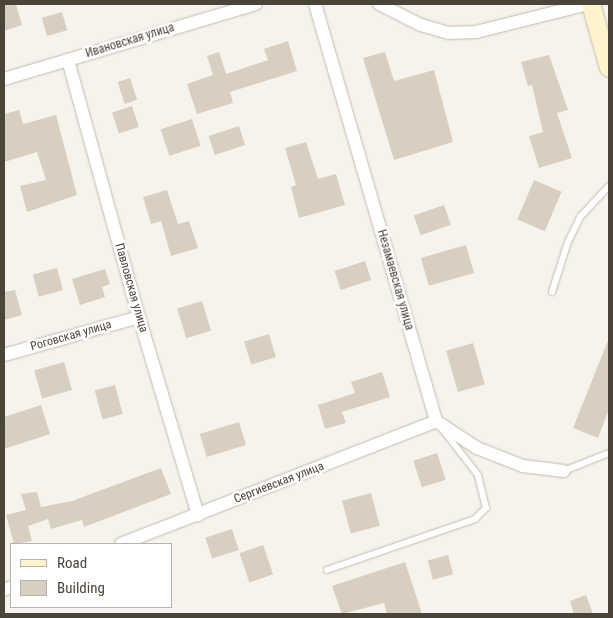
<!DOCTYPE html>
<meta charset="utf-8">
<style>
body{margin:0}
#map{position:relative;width:613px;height:618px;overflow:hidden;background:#f6f3ec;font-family:"Roboto Condensed",sans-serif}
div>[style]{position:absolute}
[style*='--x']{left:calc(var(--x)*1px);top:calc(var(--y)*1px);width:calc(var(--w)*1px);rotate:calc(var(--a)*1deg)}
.building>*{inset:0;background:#d8cfc1;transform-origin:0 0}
.roads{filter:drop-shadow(0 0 1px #c2bbae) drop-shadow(0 0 1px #c2bbae)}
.lane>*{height:6px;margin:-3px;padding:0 3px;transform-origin:3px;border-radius:3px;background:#fff}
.street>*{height:12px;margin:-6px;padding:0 6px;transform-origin:6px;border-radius:6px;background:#fff}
.secondary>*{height:18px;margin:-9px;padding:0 9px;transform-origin:9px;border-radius:9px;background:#fff3cd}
span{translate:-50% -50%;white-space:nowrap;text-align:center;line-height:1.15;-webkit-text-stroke:5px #fff;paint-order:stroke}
.street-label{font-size:12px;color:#4b4439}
.frame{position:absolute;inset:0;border:5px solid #4b4439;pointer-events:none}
.legend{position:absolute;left:10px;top:543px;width:162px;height:65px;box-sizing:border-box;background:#fff;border:1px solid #b7b4b0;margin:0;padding:6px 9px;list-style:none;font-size:15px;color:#4b4439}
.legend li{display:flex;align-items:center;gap:10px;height:25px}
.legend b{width:25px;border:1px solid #b7b4b0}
</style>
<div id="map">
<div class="building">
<i style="clip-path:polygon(4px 4px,16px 4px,22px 25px,4px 31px)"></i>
<i style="left:62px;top:12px;width:19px;height:21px;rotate:74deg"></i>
<i style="clip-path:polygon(288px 41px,297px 71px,230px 92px,233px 103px,197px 114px,187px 84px,213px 75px,207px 56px,219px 52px,226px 74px,268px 60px,264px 49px)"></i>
<i style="clip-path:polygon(385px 52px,394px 81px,434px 70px,453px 142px,394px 160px,363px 58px)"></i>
<i style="clip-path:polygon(549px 55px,568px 110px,557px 113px,572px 158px,539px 168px,529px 136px,543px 132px,532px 85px,528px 86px,521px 62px)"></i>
<i style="left:130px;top:78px;width:23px;height:13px;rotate:72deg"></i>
<i style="left:132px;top:106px;width:22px;height:21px;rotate:72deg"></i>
<i style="clip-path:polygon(19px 110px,23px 124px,56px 115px,77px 195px,27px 212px,20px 186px,46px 180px,37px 152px,4px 162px,4px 114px)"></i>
<i style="left:192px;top:119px;width:28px;height:33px;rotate:72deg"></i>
<i style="left:239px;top:126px;width:20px;height:32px;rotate:72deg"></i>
<i style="clip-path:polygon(306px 142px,318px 179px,336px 174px,345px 205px,299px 218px,291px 187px,296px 185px,285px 148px)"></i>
<i style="left:534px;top:180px;width:30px;height:43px;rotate:23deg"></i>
<i style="clip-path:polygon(167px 190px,178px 224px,189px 221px,198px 248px,171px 256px,161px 221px,151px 224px,143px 197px)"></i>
<i style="left:444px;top:205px;width:21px;height:32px;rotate:71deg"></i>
<i style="left:466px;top:245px;width:29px;height:47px;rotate:74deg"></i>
<i style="left:365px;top:261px;width:20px;height:32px;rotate:72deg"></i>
<i style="left:57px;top:268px;width:23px;height:25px;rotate:75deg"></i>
<i style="clip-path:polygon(105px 269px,110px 284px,102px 287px,105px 297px,80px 305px,72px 279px)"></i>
<i style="clip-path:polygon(15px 290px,22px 315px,4px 320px,4px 292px)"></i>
<i style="left:202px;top:301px;width:31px;height:26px;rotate:73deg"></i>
<i style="left:269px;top:334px;width:24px;height:26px;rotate:73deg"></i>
<i style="clip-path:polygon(609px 338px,609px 409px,598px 438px,573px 428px)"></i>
<i style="left:473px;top:343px;width:43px;height:28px;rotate:74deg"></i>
<i style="left:64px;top:362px;width:29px;height:31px;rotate:74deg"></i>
<i style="clip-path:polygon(382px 372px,390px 397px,342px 412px,346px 423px,325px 429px,318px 405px,355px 393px,351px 382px)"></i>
<i style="left:115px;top:385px;width:30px;height:21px;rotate:75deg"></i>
<i style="clip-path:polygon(41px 405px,50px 434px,4px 449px,4px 417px)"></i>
<i style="left:239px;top:422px;width:24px;height:41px;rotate:73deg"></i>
<i style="left:437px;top:453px;width:28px;height:25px;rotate:72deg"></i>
<i style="clip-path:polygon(161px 468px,171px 494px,84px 527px,82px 520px,51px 529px,48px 519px,28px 526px,32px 541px,14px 544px,6px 515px,26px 510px,21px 494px,37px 492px,41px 507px,72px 501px)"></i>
<i style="left:371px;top:493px;width:34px;height:30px;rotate:75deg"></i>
<i style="left:232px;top:529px;width:22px;height:28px;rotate:72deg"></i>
<i style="left:263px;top:545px;width:31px;height:25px;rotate:71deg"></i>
<i style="left:448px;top:555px;width:20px;height:21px;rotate:75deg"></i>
<i style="clip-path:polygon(405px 562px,422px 614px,387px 614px,384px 603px,342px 614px,332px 586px)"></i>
<i style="clip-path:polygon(586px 595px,593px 614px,574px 614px,570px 601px)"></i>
</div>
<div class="roads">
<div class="lane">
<i style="--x:552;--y:292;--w:52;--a:-72.3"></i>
<i style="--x:568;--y:242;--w:28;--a:-64"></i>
<i style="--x:580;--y:217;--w:42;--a:-46.9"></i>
<i style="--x:564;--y:471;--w:48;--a:-21.8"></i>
<i style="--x:327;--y:570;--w:157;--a:-19"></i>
<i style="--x:475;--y:519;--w:16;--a:-45"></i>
<i style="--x:486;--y:508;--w:34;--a:-104"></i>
<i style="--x:478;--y:475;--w:57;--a:-127.9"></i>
</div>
<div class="street">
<i style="--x:315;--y:4;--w:434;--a:73.8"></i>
<i style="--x:436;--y:421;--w:49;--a:33.4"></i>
<i style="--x:477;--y:448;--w:49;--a:21.4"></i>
<i style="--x:523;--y:466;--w:41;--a:7"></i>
<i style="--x:379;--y:4;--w:47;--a:26.6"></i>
<i style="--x:421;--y:25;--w:29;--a:16"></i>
<i style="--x:449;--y:33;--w:27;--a:-2"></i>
<i style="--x:476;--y:32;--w:115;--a:-14"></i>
<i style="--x:68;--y:60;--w:267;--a:74.6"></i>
<i style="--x:139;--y:317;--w:207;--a:73.4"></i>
<i style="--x:4;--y:79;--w:263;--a:-16.6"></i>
<i style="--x:4;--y:355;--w:140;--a:-15.7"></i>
<i style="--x:121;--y:544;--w:338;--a:-21.3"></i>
<i style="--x:4;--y:590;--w:8;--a:-23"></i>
</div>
<div class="secondary">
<i style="--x:591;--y:4;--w:66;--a:74.3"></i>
</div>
</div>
<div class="street-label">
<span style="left:130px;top:41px;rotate:-17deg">Ивановская улица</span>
<span style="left:395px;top:280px;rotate:74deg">Незамаевская улица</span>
<span style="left:131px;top:288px;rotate:74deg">Павловская улица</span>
<span style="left:71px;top:336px;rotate:-16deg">Роговская улица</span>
<span style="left:279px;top:483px;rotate:-21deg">Сергиевская улица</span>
</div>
<div class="frame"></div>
<ul class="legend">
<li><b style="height:6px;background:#fff3cd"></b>Road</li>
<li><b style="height:14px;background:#d8cfc1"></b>Building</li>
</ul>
</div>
